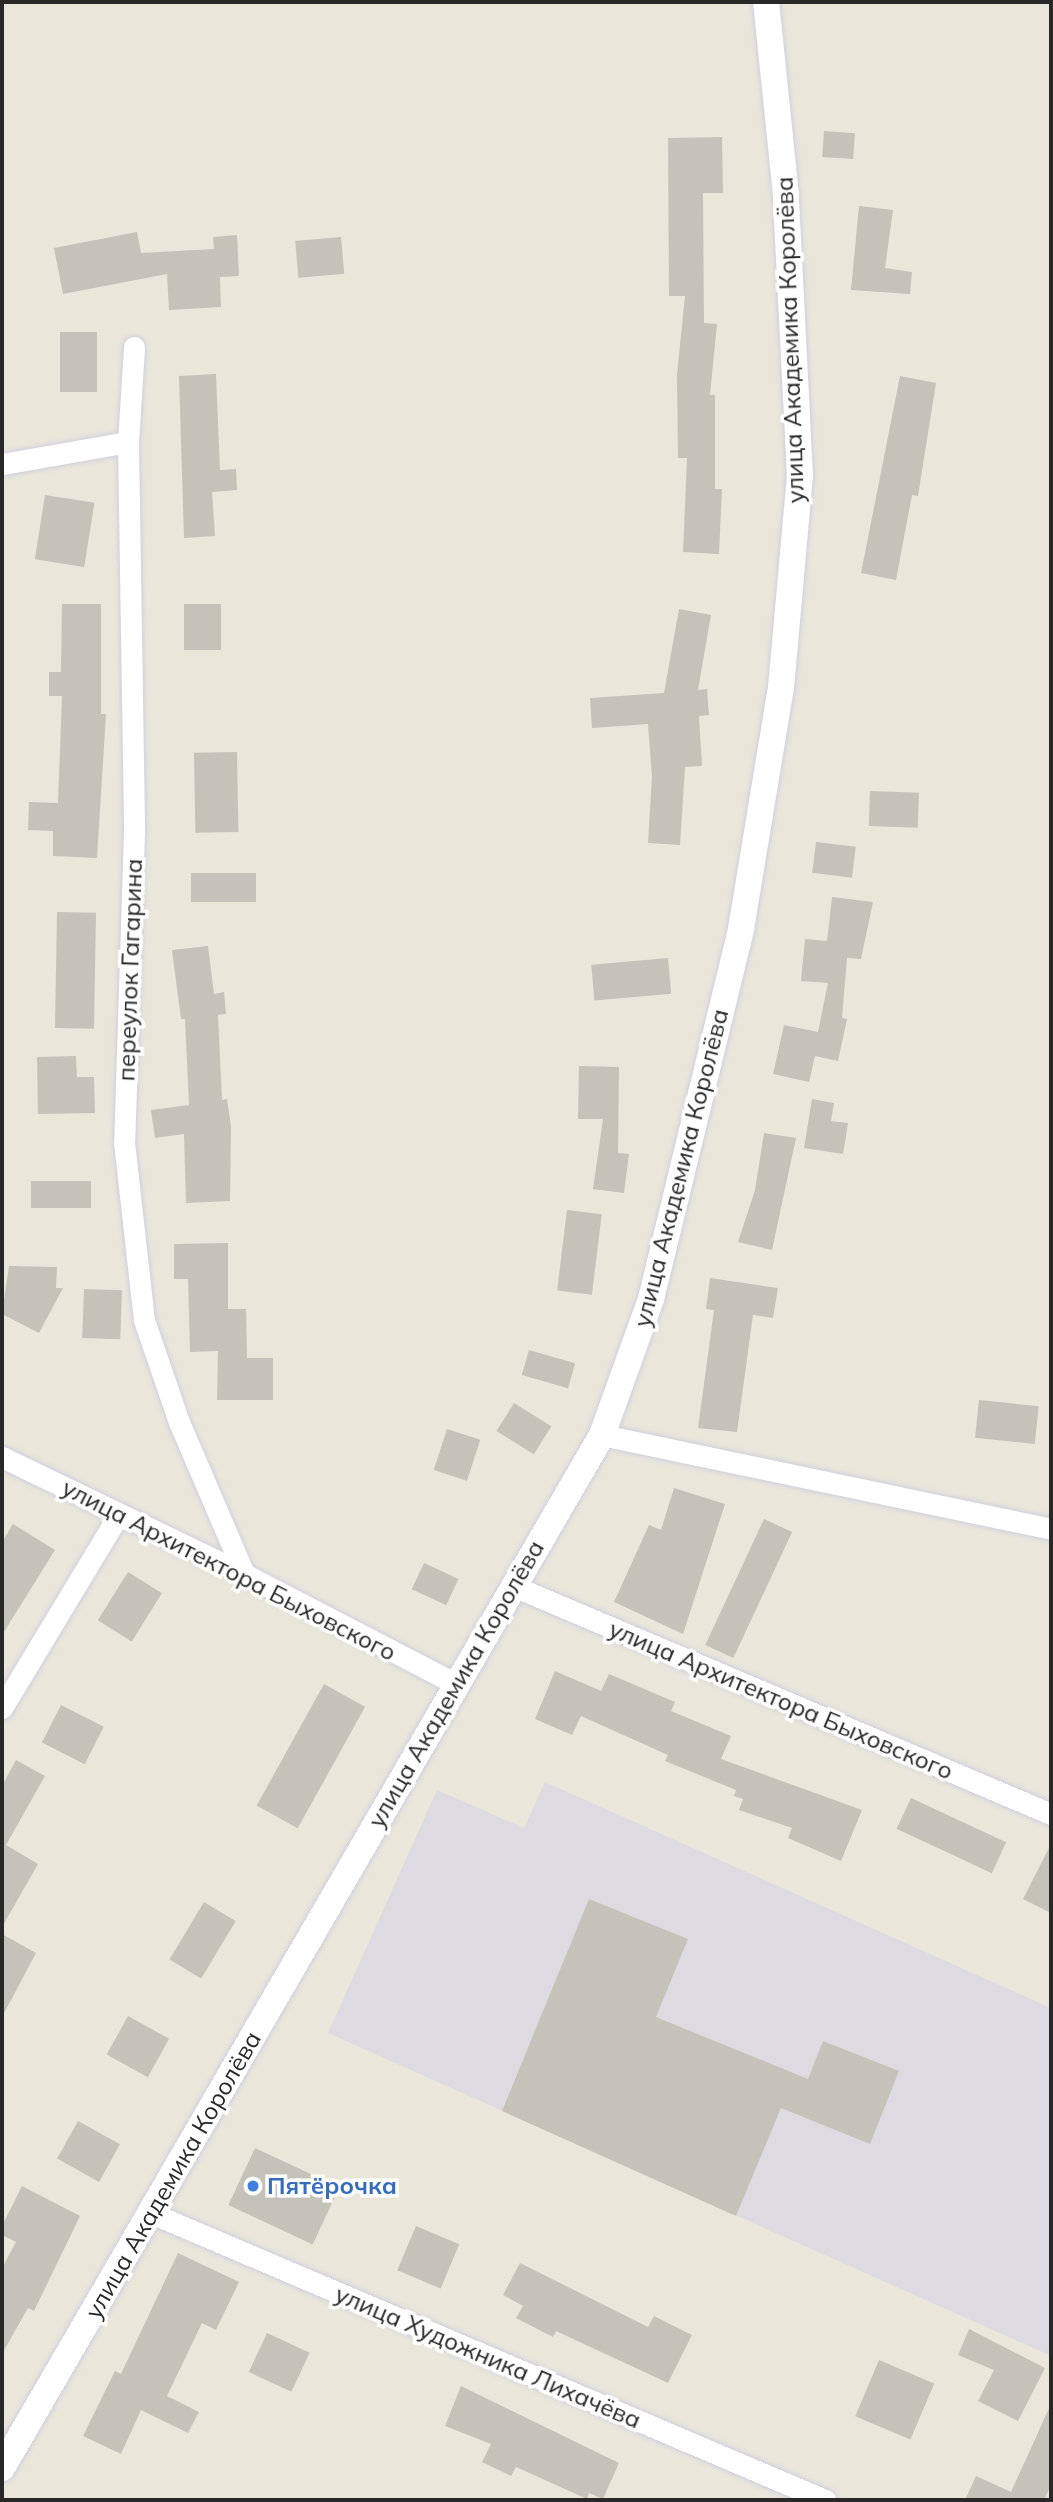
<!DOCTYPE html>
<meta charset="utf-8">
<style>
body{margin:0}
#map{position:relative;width:1053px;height:2502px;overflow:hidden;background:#eae6da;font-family:Mulish,sans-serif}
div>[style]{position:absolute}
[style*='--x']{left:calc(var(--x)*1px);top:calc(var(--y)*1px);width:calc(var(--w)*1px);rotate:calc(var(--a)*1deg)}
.industrial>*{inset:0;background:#dedae2}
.building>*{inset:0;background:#c5c2b9;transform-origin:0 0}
.roads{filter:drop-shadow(0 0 2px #cfcfe0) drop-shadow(0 0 2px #cfcfe0)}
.minor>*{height:21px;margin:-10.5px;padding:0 10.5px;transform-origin:10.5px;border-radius:10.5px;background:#fff}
.tertiary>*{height:26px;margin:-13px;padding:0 13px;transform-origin:13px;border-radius:13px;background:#fff}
.dots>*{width:19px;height:19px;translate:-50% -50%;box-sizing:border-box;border:4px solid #fff;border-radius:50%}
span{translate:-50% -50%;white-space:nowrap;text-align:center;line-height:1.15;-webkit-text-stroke:7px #fff;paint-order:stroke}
.street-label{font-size:24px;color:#282828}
.shop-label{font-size:24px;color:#366cbe;font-weight:700}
.left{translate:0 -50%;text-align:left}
.frame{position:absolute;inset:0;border:4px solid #282828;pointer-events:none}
</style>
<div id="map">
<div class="industrial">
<i style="clip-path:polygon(545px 1782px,1051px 2008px,1051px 2356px,328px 2033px,437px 1790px,524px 1828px)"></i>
</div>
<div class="building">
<i style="left:824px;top:131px;width:31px;height:26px;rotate:4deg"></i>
<i style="clip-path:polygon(722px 137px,723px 193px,703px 193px,704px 323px,717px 324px,710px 395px,715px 395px,715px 489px,722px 489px,719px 554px,683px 552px,687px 458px,678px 458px,677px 374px,685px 296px,669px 296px,668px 138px)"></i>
<i style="clip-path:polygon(859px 206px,893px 210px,885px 268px,912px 272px,910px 294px,851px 290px)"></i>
<i style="clip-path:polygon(137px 232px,141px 253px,214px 249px,213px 237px,237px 235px,239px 276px,220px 277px,221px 307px,169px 310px,167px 274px,63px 294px,54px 248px)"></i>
<i style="left:341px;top:237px;width:37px;height:46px;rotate:85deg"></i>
<i style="left:60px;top:332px;width:37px;height:60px"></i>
<i style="clip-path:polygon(216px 374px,220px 470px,236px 469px,237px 490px,212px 492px,215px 536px,184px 538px,179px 376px)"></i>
<i style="clip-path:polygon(900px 376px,936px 383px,918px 496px,912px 495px,896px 580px,861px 573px)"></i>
<i style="left:45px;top:495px;width:50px;height:65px;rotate:9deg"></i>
<i style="clip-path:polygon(62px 604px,101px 604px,101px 714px,106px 714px,97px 858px,53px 856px,53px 831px,28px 830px,29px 802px,58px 803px,62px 696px,49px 696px,49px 672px,61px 672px)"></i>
<i style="left:184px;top:604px;width:37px;height:46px"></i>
<i style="clip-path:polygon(679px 609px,711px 615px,698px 690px,707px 689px,709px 715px,699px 716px,702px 766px,685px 767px,680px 845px,648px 843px,652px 776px,648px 724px,592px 728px,590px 698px,664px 693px)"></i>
<i style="left:237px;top:752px;width:80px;height:43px;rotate:89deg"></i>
<i style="left:870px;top:791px;width:49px;height:35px;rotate:2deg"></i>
<i style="left:816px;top:842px;width:40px;height:31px;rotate:7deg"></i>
<i style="left:256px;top:873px;width:29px;height:65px;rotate:90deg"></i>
<i style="clip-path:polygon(832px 897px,873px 902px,861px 959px,847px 958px,842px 1018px,847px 1019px,838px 1061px,815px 1056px,809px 1082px,773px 1074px,784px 1025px,818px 1032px,828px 983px,801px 981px,805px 939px,827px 941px)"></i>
<i style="left:57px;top:912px;width:39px;height:116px;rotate:1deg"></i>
<i style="clip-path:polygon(208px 946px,214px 994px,224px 992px,226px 1014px,218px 1015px,222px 1100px,227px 1099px,231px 1127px,230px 1201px,186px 1203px,184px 1134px,155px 1138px,151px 1110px,189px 1105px,185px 1019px,181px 1019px,172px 950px)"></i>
<i style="left:668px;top:958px;width:36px;height:77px;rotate:85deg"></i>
<i style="clip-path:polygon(76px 1056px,77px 1077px,94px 1077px,95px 1113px,38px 1114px,37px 1057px)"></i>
<i style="clip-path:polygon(579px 1066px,619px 1067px,618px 1153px,629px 1154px,624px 1193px,593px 1189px,603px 1119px,578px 1119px)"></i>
<i style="clip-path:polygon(812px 1099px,834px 1103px,831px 1121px,848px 1123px,843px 1154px,804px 1148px)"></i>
<i style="clip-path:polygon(764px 1133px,796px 1138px,772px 1250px,738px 1242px,755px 1190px)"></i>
<i style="left:31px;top:1181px;width:60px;height:27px"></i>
<i style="left:567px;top:1210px;width:35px;height:81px;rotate:7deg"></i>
<i style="clip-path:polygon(228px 1243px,228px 1309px,246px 1309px,247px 1358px,273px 1358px,273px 1400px,217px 1400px,218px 1351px,190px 1352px,188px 1279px,174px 1279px,174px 1244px)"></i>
<i style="clip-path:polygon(9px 1266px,57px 1267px,56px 1288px,63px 1288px,39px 1333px,2px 1314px)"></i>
<i style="clip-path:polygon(710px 1278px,778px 1288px,773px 1318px,753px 1315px,737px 1432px,698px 1428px,714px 1310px,706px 1309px)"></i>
<i style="left:84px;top:1289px;width:38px;height:49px;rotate:2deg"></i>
<i style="left:529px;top:1350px;width:48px;height:26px;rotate:16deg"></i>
<i style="left:979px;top:1400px;width:60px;height:38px;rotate:6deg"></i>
<i style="left:514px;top:1403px;width:44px;height:33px;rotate:32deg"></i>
<i style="left:447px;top:1429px;width:35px;height:43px;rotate:18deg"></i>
<i style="clip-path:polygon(674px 1488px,725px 1504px,683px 1634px,614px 1602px,649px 1525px,661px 1530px)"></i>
<i style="left:764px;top:1519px;width:31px;height:139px;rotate:25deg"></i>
<i style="clip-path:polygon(13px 1524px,55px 1550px,2px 1635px,2px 1542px)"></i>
<i style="left:424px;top:1563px;width:38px;height:29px;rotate:25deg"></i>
<i style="left:128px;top:1572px;width:40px;height:57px;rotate:32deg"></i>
<i style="clip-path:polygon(555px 1671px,601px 1691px,609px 1674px,675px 1702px,671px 1711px,731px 1736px,721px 1759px,862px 1810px,841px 1861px,788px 1838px,792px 1828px,739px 1810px,743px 1799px,734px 1796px,736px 1790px,665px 1761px,668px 1755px,581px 1716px,572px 1735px,535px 1719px)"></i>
<i style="left:324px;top:1684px;width:47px;height:139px;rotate:29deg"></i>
<i style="left:61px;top:1705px;width:48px;height:42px;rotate:27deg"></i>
<i style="clip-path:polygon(16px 1760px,45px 1776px,6px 1845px,38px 1864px,2px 1927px,2px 1786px)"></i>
<i style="left:911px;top:1798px;width:105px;height:34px;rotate:25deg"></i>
<i style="clip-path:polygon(1051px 1844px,1051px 1913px,1023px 1899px)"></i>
<i style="clip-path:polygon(589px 1899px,688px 1939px,656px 2017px,808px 2079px,823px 2041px,899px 2071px,870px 2144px,781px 2108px,736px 2216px,502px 2111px)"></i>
<i style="left:204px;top:1902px;width:37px;height:67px;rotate:31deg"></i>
<i style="clip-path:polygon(2px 1934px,36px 1953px,2px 2017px)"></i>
<i style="left:128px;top:2016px;width:47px;height:44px;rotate:29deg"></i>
<i style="left:78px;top:2121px;width:48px;height:43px;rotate:29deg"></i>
<i style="left:255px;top:2148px;width:93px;height:63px;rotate:25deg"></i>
<i style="clip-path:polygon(22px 2186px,80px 2216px,34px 2311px,28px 2308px,2px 2354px,2px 2268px,16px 2242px,2px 2235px,2px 2226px)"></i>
<i style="left:416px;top:2226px;width:47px;height:48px;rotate:23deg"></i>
<i style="clip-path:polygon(178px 2253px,239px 2282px,216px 2330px,202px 2323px,167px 2396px,199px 2412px,188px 2433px,141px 2410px,121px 2454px,83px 2436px,115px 2371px,121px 2374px)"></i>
<i style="clip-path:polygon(520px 2263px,648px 2327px,654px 2316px,692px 2335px,668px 2383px,556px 2331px,553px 2337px,516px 2318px,523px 2306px,503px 2295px)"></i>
<i style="clip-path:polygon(969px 2329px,1045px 2368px,1018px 2421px,978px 2401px,994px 2370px,958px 2355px)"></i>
<i style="left:267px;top:2333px;width:47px;height:43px;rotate:25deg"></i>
<i style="left:879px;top:2360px;width:60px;height:61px;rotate:23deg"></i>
<i style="clip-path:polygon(461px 2386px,619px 2463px,603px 2499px,589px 2493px,587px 2499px,516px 2467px,511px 2476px,482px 2462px,491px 2444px,445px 2426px)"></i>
<i style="clip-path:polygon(1051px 2404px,1051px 2485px,1044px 2500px,965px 2500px,976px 2476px,1011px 2492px)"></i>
</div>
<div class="roads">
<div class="minor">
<i style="--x:134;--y:347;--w:95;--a:93.6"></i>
<i style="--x:128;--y:442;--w:389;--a:89.1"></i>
<i style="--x:134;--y:831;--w:311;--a:91.8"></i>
<i style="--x:124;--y:1142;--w:179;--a:83.6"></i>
<i style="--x:144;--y:1320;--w:108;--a:71.1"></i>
<i style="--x:179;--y:1422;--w:165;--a:66.8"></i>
<i style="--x:2;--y:464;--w:128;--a:-9.9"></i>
<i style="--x:602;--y:1435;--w:459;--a:11.8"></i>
<i style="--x:2;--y:1457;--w:269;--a:25.8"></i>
<i style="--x:244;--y:1574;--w:239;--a:27.4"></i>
<i style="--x:511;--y:1585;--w:587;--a:22.98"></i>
<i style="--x:2;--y:1708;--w:227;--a:-58.9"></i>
<i style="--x:151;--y:2213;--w:733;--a:23.07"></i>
</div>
<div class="tertiary">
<i style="--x:2;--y:2468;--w:1195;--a:-59.85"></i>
<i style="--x:602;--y:1435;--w:145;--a:-70.2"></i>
<i style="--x:651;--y:1299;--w:381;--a:-76.3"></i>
<i style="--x:741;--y:929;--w:244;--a:-80.6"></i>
<i style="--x:781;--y:688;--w:213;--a:-84.9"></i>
<i style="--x:800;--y:476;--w:281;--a:-92.9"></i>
<i style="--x:786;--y:195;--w:194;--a:-95.9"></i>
</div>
</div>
<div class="dots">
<i style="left:253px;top:2186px;background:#3f7fe0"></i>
</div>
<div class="street-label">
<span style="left:790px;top:340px;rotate:-92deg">улица Академика Королёва</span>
<span style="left:130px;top:970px;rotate:-88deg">переулок Гагарина</span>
<span style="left:681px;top:1168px;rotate:-76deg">улица Академика Королёва</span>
<span style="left:229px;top:1570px;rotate:27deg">улица Архитектора Быховского</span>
<span style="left:456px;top:1684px;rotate:-60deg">улица Академика Королёва</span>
<span style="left:781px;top:1700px;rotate:23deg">улица Архитектора Быховского</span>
<span style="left:173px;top:2175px;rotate:-60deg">улица Академика Королёва</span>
<span style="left:488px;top:2357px;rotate:23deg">улица Художника Лихачёва</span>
</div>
<div class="shop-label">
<span class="left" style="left:267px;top:2186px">Пятёрочка</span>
</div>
<div class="frame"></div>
</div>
